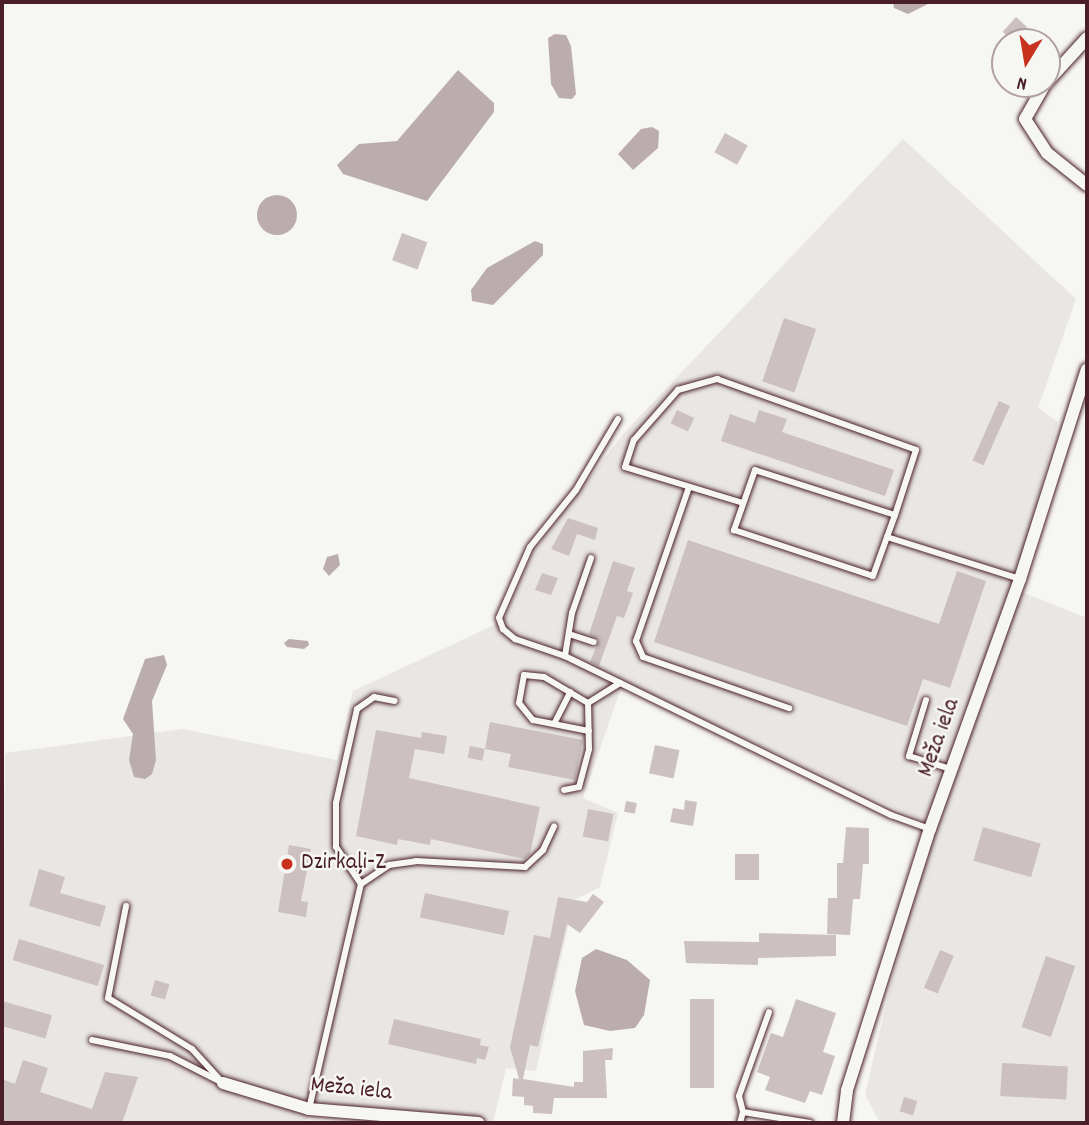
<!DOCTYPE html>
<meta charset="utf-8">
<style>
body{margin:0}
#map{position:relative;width:1089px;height:1125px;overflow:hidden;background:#f6f6f2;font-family:Dekko,sans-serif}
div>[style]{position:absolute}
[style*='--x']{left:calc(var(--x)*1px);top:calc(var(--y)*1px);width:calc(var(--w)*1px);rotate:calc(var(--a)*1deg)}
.built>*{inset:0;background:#e9e6e3}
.water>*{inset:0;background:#bbadae}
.round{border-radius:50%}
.building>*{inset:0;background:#ccc1c0;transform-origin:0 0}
.roads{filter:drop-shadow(0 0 2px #4a1f2b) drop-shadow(0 0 2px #4a1f2b)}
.service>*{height:6px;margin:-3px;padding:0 3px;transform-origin:3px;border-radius:3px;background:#f6f6f2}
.minor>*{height:12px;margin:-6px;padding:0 6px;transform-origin:6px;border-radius:6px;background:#f6f6f2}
.dots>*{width:19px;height:19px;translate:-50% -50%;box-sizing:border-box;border:4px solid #f6f6f2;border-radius:50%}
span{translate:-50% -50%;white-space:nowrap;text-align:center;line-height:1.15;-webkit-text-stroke:5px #f6f6f2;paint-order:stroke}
.street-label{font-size:24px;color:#4a1f2b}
.poi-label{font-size:24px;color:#4a1f2b}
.left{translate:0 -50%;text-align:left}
.frame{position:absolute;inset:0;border:4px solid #4a1f2b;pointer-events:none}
.north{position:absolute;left:991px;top:28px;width:70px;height:70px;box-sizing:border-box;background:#f6f6f2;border:2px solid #b1a0a2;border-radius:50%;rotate:191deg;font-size:19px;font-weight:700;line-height:28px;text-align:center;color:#4a1f2b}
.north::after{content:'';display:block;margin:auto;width:24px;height:32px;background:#c8321e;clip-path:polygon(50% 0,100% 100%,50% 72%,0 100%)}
</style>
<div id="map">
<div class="built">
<i style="clip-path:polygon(903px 139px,1076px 299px,1038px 408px,1058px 422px,1014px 589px,1087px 618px,1087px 1123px,880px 1123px,865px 1094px,929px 824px,623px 682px,583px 798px,618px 813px,600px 887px,574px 900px,536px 1071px,506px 1068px,493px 1123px,311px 1111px,305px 1123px,2px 1123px,5px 753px,183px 729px,337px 760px,353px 691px,503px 621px,533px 552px,623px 434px)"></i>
</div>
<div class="water">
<i style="clip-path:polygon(893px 2px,932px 2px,908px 14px,894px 8px)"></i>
<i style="clip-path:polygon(555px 34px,566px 35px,571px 46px,576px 94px,572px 99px,559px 98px,551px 84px,548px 38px)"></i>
<i style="clip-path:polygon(458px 70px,494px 103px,494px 112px,427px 201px,343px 174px,337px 165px,359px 144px,397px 141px)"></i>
<i style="clip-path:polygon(652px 127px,659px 131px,658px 148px,633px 170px,618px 154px,641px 129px)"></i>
<i class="round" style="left:257px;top:195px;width:40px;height:40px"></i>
<i style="clip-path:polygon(535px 241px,543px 244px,543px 255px,493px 305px,472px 301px,471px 290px,487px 268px)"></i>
<i style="clip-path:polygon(338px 554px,340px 565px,329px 576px,323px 569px,327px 557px)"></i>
<i style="clip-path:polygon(289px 639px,308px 641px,309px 645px,304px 649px,287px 647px,284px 643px)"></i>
<i style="clip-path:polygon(164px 655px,167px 665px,152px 701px,156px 760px,152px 774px,145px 779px,134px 777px,129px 760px,133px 734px,123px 719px,145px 659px)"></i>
<i style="clip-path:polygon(596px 949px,627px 960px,650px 980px,644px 1015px,635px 1028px,610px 1031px,584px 1025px,575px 991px,582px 958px)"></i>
</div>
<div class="building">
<i style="left:1016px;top:17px;width:15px;height:20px;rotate:42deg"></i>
<i style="left:725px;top:133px;width:26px;height:22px;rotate:29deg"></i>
<i style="left:402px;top:233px;width:27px;height:29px;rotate:20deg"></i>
<i style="left:784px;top:318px;width:34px;height:67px;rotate:19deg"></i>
<i style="left:999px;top:401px;width:12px;height:65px;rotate:24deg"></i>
<i style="left:677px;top:410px;width:19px;height:15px;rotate:25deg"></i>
<i style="clip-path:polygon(759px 410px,787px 419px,782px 432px,894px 470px,885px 496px,721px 441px,730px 414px,755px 423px)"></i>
<i style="clip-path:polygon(568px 518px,598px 528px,595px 540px,577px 534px,569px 556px,551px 549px)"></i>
<i style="clip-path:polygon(688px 540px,939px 624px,957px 571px,986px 581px,950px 688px,923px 679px,907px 726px,654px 642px)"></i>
<i style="clip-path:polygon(613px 561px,635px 568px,627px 591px,633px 593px,624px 618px,617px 616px,599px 666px,590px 662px,599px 640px,589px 634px)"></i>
<i style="clip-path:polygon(542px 573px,558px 578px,551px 595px,535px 590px)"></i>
<i style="clip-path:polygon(490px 722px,583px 740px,575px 780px,508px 767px,511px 754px,485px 749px)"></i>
<i style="clip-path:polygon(376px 730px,421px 738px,422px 732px,447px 736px,444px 754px,415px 749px,409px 778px,540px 807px,530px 854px,525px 859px,431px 839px,430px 845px,398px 839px,397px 845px,356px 836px)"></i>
<i style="left:655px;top:745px;width:25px;height:29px;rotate:12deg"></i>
<i style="left:470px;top:746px;width:15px;height:12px;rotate:11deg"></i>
<i style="clip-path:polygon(685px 800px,697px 802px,693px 826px,670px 822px,673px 808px,684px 810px)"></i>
<i style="left:626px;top:801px;width:11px;height:11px;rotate:10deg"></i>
<i style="left:588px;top:809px;width:26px;height:28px;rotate:11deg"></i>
<i style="clip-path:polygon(846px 827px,869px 828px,869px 864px,863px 864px,860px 899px,853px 899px,850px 935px,827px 934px,828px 898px,837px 898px,837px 863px,843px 863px)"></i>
<i style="left:983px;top:827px;width:60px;height:35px;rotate:16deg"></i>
<i style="clip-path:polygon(289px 845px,311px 849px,301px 901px,308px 902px,306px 917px,278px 912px)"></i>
<i style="left:735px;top:854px;width:24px;height:26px"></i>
<i style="clip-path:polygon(39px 869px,65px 877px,60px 893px,106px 906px,100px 927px,29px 906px)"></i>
<i style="left:425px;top:893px;width:86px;height:25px;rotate:12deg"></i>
<i style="clip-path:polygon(593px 894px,604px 902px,580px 933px,567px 924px,538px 1047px,530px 1045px,523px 1079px,574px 1087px,574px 1082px,583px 1082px,583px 1051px,613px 1048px,612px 1060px,605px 1060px,607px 1098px,554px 1098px,552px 1114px,533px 1113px,533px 1106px,524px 1105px,524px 1097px,512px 1096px,513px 1078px,519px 1079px,510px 1047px,534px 935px,550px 938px,558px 897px,587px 902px)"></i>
<i style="clip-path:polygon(759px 933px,836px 935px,836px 956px,758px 958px,758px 965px,686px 963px,684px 941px,759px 942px)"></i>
<i style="left:19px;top:939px;width:89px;height:22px;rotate:17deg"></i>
<i style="left:940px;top:950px;width:15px;height:41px;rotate:23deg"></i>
<i style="left:1046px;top:956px;width:31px;height:75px;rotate:19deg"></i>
<i style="left:155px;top:980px;width:15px;height:16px;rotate:16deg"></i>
<i style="left:690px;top:999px;width:24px;height:89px"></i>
<i style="clip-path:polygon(796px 999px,836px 1013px,823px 1052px,835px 1056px,822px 1095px,810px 1091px,805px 1103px,765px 1090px,770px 1077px,757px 1072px,771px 1033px,783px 1037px)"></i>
<i style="left:2px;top:1001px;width:52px;height:24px;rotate:16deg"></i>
<i style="clip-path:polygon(394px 1019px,481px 1039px,480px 1045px,489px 1047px,485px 1060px,477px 1058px,476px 1064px,388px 1044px)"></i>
<i style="clip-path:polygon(23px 1060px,48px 1068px,40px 1092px,92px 1109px,105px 1072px,138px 1077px,122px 1123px,2px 1123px,2px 1079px,15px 1084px)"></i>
<i style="left:1002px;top:1063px;width:66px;height:33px;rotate:3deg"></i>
<i style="left:904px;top:1097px;width:14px;height:15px;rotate:17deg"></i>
</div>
<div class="roads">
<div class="service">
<i style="--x:618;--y:419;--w:82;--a:120.6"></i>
<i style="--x:576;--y:490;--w:73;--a:128.9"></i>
<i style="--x:530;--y:547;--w:77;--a:113.6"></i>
<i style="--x:499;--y:618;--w:12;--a:70"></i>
<i style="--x:503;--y:629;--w:16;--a:40"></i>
<i style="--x:515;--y:639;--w:53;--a:18.8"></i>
<i style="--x:565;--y:656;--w:363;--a:26"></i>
<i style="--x:891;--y:815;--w:41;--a:19.7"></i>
<i style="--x:689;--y:487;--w:163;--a:109"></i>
<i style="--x:636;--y:641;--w:17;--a:66"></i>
<i style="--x:643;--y:657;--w:155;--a:19.3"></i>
<i style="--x:743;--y:503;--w:123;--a:-163"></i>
<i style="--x:625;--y:467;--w:28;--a:-72"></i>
<i style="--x:634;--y:440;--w:67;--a:-48.7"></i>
<i style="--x:678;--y:390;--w:41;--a:-15.8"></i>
<i style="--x:717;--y:379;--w:211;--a:19.6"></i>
<i style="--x:916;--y:450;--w:68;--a:107.9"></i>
<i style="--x:887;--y:537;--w:23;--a:-70"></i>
<i style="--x:895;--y:515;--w:147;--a:-162.2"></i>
<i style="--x:755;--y:470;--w:64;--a:109.3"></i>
<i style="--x:734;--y:530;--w:146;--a:18.3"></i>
<i style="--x:873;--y:576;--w:41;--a:-70.3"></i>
<i style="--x:887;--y:537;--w:139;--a:17.5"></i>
<i style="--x:569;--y:634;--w:26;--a:18"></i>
<i style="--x:565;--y:656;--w:44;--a:-80.8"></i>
<i style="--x:572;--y:613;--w:58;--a:-70.9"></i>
<i style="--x:926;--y:700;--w:59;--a:106.9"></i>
<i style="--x:909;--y:756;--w:44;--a:17.2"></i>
<i style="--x:588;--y:703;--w:51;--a:-149.4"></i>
<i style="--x:544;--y:677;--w:20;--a:-174"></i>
<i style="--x:524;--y:675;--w:28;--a:100"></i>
<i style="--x:519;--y:703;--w:22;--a:51"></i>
<i style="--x:533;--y:720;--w:57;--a:11.1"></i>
<i style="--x:554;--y:724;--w:36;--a:-63"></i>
<i style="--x:564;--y:790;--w:15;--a:-11"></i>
<i style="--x:579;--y:787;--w:39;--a:-75"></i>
<i style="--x:589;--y:749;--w:46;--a:-91.2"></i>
<i style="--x:588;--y:703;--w:38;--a:-32"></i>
<i style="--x:361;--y:884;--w:34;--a:-34"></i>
<i style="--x:389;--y:865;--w:27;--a:-8"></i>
<i style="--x:416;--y:861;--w:109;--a:3.2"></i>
<i style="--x:525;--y:867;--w:25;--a:-43"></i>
<i style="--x:543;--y:850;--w:26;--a:-65"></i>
<i style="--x:92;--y:1040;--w:80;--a:11.6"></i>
<i style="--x:170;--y:1056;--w:59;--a:27"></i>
<i style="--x:223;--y:1083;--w:46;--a:-132.4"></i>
<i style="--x:192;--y:1049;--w:98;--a:-148.7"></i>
<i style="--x:108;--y:998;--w:94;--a:-78.9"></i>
<i style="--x:309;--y:1109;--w:231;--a:-77"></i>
<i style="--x:361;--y:884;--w:45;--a:-124"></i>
<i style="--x:336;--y:847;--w:44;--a:-90"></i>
<i style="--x:336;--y:803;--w:96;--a:-77.4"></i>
<i style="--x:357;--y:709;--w:21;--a:-35"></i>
<i style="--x:374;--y:697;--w:21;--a:11"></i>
<i style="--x:743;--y:1112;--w:16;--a:-104"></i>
<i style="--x:739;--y:1096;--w:89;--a:-70.3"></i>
<i style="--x:740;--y:1123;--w:11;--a:-75"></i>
<i style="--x:743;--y:1112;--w:68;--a:9.3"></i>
</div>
<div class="minor">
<i style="--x:1047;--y:82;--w:59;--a:-47.7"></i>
<i style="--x:1045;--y:84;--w:40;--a:119.7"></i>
<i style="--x:1025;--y:119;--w:40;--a:57.1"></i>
<i style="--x:1047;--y:153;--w:51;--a:38.7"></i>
<i style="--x:223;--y:1083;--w:90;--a:16.8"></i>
<i style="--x:309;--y:1109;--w:170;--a:4.7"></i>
<i style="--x:843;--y:1123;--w:33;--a:-83"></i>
<i style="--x:847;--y:1090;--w:274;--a:-72.4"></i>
<i style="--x:930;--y:829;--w:266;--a:-70.2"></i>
<i style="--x:1020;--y:579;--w:220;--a:-72.3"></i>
</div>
</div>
<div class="dots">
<i style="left:287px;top:864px;background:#c8321e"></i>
</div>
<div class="street-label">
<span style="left:940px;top:738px;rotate:-70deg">Meža iela</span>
<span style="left:351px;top:1090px;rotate:6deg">Meža iela</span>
</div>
<div class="poi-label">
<span class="left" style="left:301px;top:864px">Dzirkaļi-Z</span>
</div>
<div class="frame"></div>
<div class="north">N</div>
</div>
